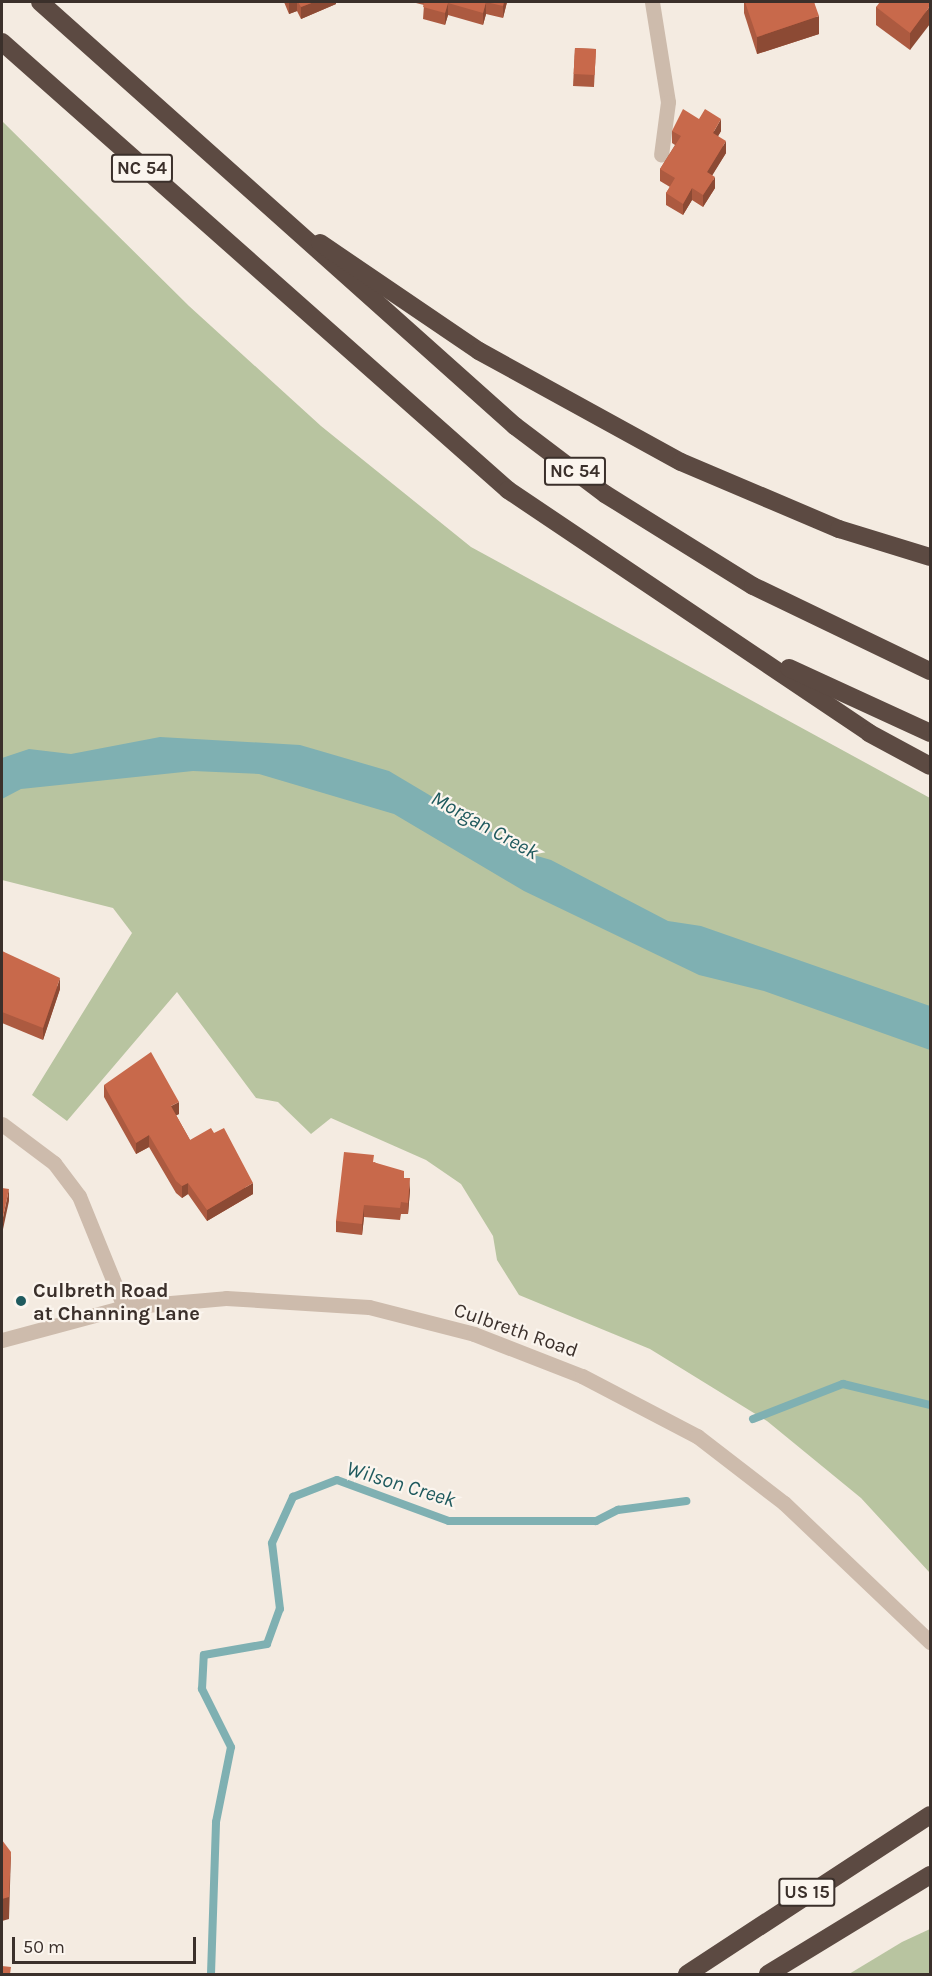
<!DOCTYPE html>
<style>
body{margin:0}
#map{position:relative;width:932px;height:1976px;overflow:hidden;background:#f4ebe1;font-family:Karla,sans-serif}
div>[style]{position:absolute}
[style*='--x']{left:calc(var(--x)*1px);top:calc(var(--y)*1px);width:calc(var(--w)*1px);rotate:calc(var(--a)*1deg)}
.green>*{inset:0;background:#b8c4a0}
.water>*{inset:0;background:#7fb0b2}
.stream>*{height:8px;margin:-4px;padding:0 4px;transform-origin:4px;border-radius:4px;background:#7fb0b2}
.minor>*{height:15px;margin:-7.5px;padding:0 7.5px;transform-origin:7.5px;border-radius:7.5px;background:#cdbbac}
.highway>*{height:18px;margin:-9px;padding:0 9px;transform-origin:9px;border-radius:9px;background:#5c4a42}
.wall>*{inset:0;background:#ac5a40;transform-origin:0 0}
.shaded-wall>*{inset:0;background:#8c4a34}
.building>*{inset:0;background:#c8694b;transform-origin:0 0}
.dots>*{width:16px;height:16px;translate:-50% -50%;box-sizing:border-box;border:3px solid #fbf5ee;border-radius:50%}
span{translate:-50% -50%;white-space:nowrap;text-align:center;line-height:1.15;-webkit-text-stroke:4.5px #fbf5ee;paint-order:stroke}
.shield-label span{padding:2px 4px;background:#fbf5ee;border:2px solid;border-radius:4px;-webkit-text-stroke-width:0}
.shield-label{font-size:18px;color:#3b302b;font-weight:700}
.poi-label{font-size:20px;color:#3b302b;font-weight:700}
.left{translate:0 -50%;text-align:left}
.street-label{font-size:20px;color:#3b302b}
.water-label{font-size:21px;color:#1f5a5e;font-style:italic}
.frame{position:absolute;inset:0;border:3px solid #3b302b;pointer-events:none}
.scale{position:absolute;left:12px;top:1937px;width:184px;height:27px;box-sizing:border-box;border:3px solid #3b302b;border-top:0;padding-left:8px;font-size:18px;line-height:21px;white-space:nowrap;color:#3b302b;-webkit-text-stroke:4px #fbf5ee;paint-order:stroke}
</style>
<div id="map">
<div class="green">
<i style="clip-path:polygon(2px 121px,189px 306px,321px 426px,471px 547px,930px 798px,930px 1573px,861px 1498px,767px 1421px,650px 1349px,519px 1295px,497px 1260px,493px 1236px,461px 1184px,426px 1160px,331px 1118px,311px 1134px,278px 1102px,256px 1098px,177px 992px,67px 1121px,32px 1095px,132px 933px,113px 908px,2px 880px)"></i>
<i style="clip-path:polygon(930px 1929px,930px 1974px,849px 1974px,902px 1942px)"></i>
</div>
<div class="water">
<i style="clip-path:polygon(160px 737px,300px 745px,389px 771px,527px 853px,551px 860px,668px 921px,701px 926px,930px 1006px,930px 1050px,764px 991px,699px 975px,524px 891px,394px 814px,259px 774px,193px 771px,21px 789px,2px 799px,2px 758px,29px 749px,71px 754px)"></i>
</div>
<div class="stream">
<i style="--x:753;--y:1419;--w:97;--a:-21.3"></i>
<i style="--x:843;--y:1384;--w:89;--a:13.6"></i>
<i style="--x:211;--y:1974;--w:152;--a:-88.1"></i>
<i style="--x:216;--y:1822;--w:76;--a:-78.7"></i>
<i style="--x:231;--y:1747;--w:65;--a:-116.6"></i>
<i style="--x:202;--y:1689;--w:34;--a:-87"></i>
<i style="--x:204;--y:1655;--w:64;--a:-9.9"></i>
<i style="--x:267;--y:1644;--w:37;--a:-70"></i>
<i style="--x:280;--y:1609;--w:66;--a:-96.9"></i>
<i style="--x:272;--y:1543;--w:51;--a:-65.5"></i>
<i style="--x:293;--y:1497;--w:47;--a:-21.1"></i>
<i style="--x:337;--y:1480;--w:119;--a:20.1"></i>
<i style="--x:449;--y:1521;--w:147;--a:0"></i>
<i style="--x:596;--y:1521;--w:25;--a:-27"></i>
<i style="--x:618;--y:1510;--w:69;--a:-7.5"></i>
</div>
<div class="minor">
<i style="--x:652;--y:2;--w:101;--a:80.9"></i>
<i style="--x:668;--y:102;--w:53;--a:97.5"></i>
<i style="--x:2;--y:1124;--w:65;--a:36.9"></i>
<i style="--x:54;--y:1163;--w:41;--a:52.9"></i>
<i style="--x:79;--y:1196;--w:120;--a:67.9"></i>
<i style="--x:2;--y:1340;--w:126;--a:-15.1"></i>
<i style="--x:124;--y:1307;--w:102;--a:-5"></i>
<i style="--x:226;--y:1298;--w:143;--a:3.6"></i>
<i style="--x:369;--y:1307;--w:108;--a:14.4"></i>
<i style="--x:474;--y:1334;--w:116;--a:21.3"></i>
<i style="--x:582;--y:1376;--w:130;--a:27.6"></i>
<i style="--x:697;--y:1436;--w:110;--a:37.6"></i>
<i style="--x:784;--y:1503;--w:202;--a:43.6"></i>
</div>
<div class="highway">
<i style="--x:40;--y:2;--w:637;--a:41.75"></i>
<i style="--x:515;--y:426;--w:113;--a:37.1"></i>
<i style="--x:605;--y:494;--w:174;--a:31.9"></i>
<i style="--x:753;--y:586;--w:196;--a:25.7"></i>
<i style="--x:2;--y:42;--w:676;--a:41.52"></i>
<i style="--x:508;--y:490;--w:435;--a:33.9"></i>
<i style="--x:869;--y:733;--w:69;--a:28.4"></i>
<i style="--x:320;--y:243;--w:192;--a:34.2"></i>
<i style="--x:479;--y:351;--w:230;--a:28.8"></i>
<i style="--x:681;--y:462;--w:172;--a:23"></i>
<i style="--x:839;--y:529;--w:95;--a:17.1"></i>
<i style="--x:789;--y:668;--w:155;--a:24.7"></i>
<i style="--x:687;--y:1974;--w:290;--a:-33.2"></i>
<i style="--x:768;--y:1974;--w:190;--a:-31.4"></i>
</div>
<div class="wall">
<i style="clip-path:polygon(284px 2px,336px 2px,336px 4px,301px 19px,297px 11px,289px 14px)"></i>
<i style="clip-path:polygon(412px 2px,507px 2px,503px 18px,486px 14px,483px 25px,448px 15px,445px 25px,423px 19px,424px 5px)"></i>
<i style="clip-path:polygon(744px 2px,814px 2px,819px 34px,757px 54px,744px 13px)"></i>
<i style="clip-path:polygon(930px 2px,910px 50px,876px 25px,876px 7px)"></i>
<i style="left:575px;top:48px;width:21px;height:38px;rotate:3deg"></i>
<i style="clip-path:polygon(672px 131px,721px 131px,718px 136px,726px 153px,712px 175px,715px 188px,703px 207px,692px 200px,683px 215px,666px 205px,666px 193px,670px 187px,660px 181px,660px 169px,675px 145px,672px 143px)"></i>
<i style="clip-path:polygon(2px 951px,60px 989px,43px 1040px,2px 1023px)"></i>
<i style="clip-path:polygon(104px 1085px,179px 1114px,176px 1115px,190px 1140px,253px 1194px,207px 1221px,188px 1194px,182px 1198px,176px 1193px,149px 1147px,136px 1154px,104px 1097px)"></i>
<i style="clip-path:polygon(374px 1162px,404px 1178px,410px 1190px,408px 1214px,401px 1214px,400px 1220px,364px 1217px,362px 1235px,336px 1232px,336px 1221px)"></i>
</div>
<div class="shaded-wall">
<i style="clip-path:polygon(289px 2px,297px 2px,297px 11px,289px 14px)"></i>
<i style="clip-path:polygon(314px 2px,336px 2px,336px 4px,301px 19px,301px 7px)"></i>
<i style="clip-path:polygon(486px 2px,486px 14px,483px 25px,483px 13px)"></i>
<i style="clip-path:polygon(504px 2px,507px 2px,503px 18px,503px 6px)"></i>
<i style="clip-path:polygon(448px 3px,448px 15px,445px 25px,445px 13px)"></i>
<i style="clip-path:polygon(930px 6px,930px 24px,910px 50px,910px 33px)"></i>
<i style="clip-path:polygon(819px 16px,819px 34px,757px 54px,757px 37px)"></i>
<i style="clip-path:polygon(721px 119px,721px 131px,713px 145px,713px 133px)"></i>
<i style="clip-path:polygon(726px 141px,726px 153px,707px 184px,707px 172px)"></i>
<i style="clip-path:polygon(715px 177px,715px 188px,703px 207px,703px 195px)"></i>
<i style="clip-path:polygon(692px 188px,692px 200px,683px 215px,683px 204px)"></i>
<i style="clip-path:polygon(60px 978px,60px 989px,43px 1040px,43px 1028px)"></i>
<i style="clip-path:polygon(179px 1102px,179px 1114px,171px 1118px,171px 1106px)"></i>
<i style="clip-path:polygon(149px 1135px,149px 1147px,136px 1154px,136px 1143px)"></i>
<i style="clip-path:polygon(410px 1178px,410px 1190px,408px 1214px,408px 1203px)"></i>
<i style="clip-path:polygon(188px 1183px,188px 1194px,182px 1198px,182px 1186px)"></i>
<i style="clip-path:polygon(253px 1183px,253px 1194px,207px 1221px,207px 1210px)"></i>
<i style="clip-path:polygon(9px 1189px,9px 1201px,2px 1234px,2px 1222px)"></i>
<i style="clip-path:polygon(364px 1205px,364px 1217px,362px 1235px,362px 1224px)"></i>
<i style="clip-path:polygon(11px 1852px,9px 1919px,2px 1921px,2px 1899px)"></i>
</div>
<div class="building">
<i style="clip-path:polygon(298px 2px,314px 2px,301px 7px)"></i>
<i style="clip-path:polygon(424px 2px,504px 2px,503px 6px,486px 2px,483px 13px,448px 3px,445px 13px,423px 7px)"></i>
<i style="clip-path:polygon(745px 2px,814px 2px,819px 16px,757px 37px)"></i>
<i style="clip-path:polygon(880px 2px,930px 2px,930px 6px,910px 33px,876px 7px)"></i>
<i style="left:575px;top:48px;width:21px;height:26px;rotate:3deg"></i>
<i style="clip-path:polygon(683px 109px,699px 119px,705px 109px,721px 119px,713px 133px,726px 141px,707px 172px,715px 177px,703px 195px,692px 188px,683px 204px,666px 193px,675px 178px,660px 169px,681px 136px,672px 131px)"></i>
<i style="clip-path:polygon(2px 951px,60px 978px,43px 1028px,2px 1012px)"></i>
<i style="clip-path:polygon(151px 1052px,179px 1102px,171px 1106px,190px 1140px,211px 1128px,214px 1133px,224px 1128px,253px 1183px,207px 1210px,188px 1183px,182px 1186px,176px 1181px,149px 1135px,136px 1143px,104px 1085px)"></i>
<i style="clip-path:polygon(344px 1152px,374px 1155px,373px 1162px,404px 1171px,404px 1178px,410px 1178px,408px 1203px,401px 1202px,400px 1208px,364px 1205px,362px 1224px,336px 1221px)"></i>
<i style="clip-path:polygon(2px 1188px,9px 1189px,2px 1222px)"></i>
<i style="clip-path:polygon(2px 1840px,11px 1852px,9px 1897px,2px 1899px)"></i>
<i style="clip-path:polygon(2px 1966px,11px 1967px,10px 1974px,2px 1974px)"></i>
</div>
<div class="dots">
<i style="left:21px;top:1301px;background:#1f5a5e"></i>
</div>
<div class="shield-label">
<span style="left:142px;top:168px">NC 54</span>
<span style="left:575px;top:471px">NC 54</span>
<span style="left:807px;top:1892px">US 15</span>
</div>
<div class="poi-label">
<span class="left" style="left:33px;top:1302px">Culbreth Road<br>at Channing Lane</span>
</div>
<div class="street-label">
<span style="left:516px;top:1330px;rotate:19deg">Culbreth Road</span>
</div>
<div class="water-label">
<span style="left:485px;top:825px;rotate:29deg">Morgan Creek</span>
<span style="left:401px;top:1484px;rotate:17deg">Wilson Creek</span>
</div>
<div class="frame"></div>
<div class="scale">50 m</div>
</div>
